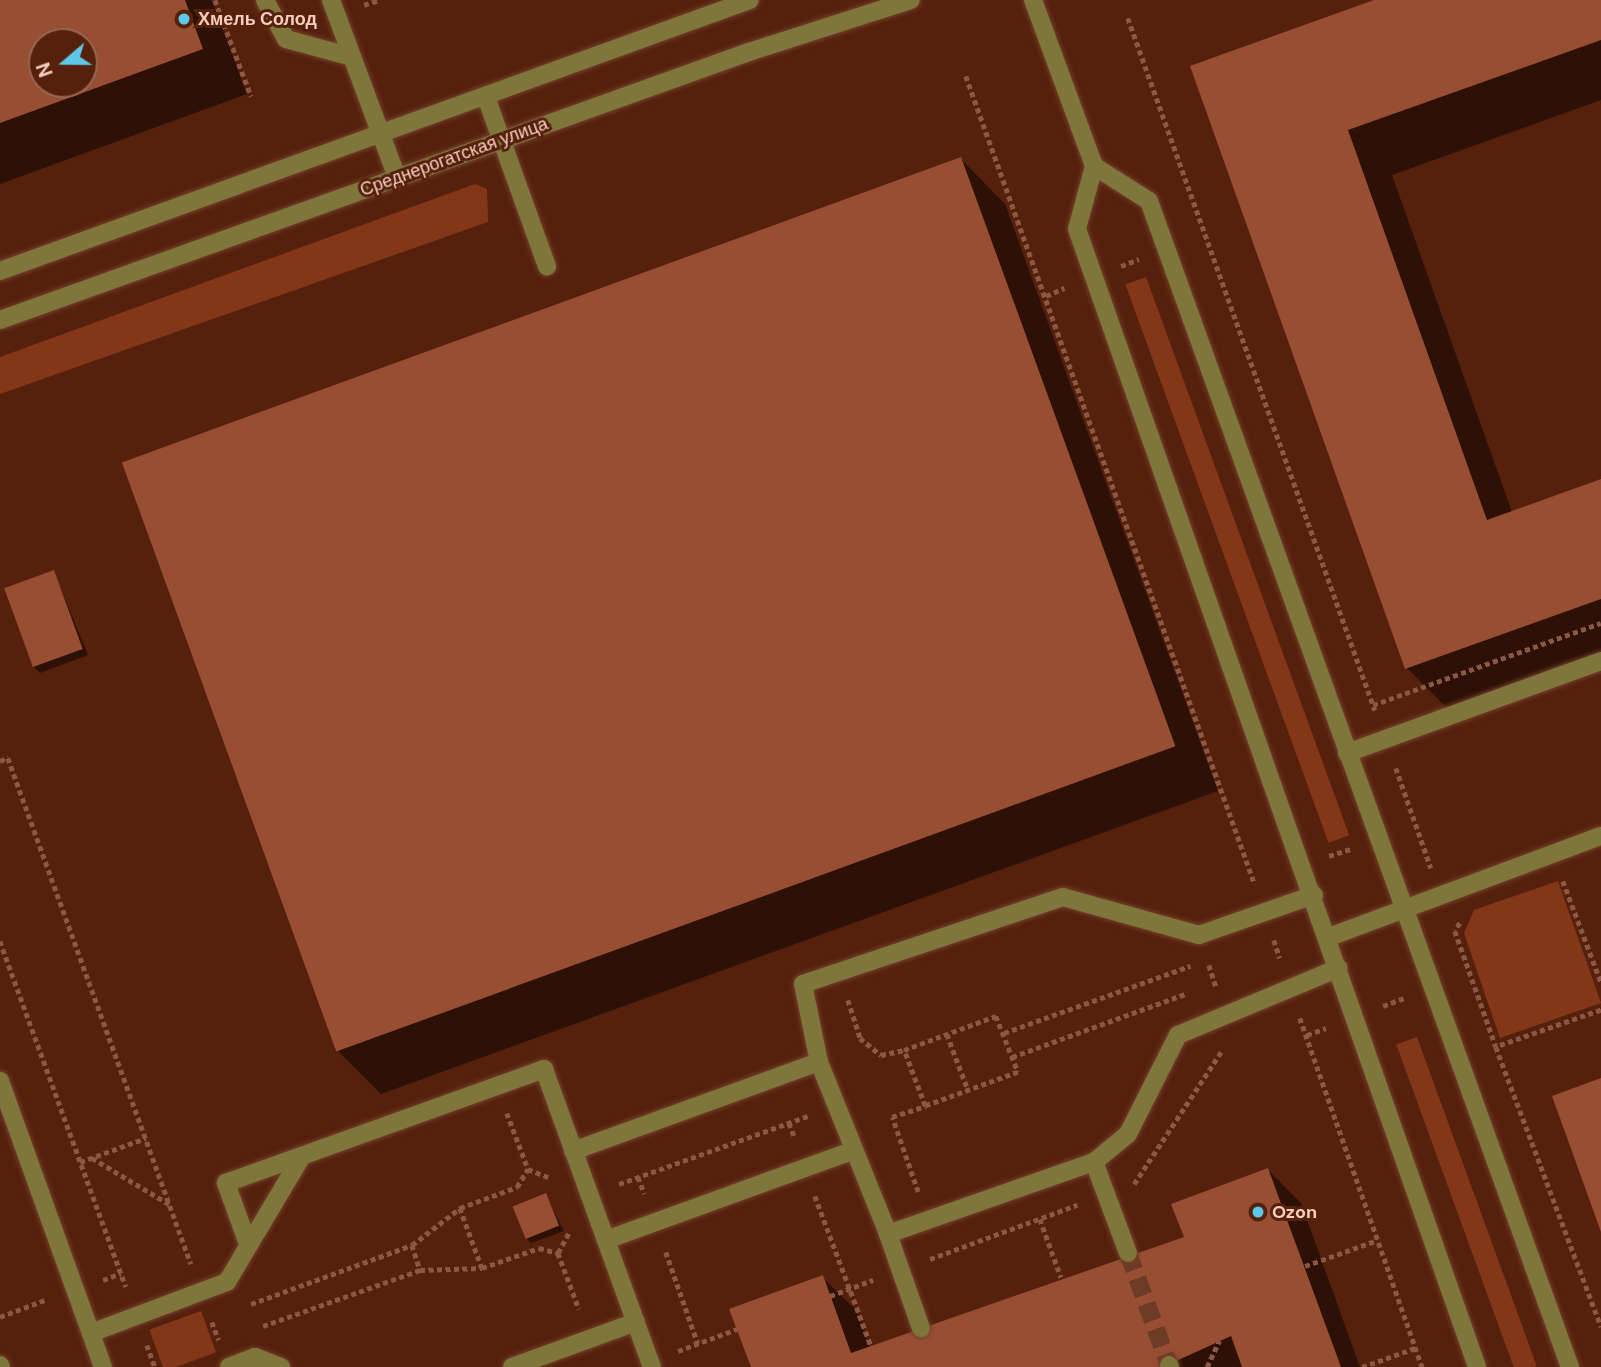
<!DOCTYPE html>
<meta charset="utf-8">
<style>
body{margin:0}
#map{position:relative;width:1601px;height:1367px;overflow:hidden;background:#56210c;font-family:"DM Sans",sans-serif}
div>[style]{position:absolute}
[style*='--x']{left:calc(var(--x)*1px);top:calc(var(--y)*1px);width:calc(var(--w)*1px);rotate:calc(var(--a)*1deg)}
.green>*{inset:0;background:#833718;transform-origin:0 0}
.shadow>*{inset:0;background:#0007}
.building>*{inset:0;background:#974e33;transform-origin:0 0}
.minor-tunnel>*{height:18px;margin-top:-9px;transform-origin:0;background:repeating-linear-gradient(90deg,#6e3b27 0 18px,transparent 0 27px)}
.path>*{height:4.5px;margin-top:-2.25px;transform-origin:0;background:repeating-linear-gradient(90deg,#8a5845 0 5px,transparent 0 8.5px)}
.roads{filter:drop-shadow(0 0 2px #73402c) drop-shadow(0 0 2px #73402c)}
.minor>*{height:18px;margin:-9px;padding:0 9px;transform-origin:9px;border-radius:9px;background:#7f763b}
.dots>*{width:19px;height:19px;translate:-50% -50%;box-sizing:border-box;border:4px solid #56210c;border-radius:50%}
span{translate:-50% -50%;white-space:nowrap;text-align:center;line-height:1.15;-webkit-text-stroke:6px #56210c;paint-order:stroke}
.poi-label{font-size:18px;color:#f7cdbd;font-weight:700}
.left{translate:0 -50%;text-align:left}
.street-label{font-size:18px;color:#f7cdbd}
.north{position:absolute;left:28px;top:28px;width:70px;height:70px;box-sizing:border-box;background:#56210c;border:2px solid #966653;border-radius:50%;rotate:250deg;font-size:19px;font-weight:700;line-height:28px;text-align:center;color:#f7cdbd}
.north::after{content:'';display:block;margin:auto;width:24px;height:32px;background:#5cc7e8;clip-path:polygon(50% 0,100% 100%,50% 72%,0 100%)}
</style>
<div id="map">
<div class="green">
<i style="clip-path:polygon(475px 184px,487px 189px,488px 222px,0 394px,0 357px)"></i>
<i style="left:1146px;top:277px;width:594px;height:22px;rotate:70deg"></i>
<i style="clip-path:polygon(1558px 881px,1601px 1003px,1500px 1038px,1464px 933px,1474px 910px)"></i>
<i style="left:1417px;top:1037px;width:350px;height:22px;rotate:70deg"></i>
<i style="left:201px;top:1311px;width:44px;height:55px;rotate:70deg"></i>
</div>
<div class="shadow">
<i style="clip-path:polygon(evenodd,0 0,212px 0,247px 94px,0 184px,0 0,42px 42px,84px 42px,84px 84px,42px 84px,42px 42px)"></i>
<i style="clip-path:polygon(1379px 0,1601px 0,1601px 100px,1392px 175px,1512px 512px,1601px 481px,1601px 659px,1452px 713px,1407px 668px,1193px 67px)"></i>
<i style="clip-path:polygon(961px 159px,1005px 204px,1218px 791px,381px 1094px,336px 1049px)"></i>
<i style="clip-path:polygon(54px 572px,88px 655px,40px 673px,34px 667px)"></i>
<i style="clip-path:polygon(1268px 1170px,1301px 1203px,1360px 1367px,753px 1367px,822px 1277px,856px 1310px,870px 1349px,1186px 1238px)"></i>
<i style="clip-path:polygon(546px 1195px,564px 1231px,531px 1243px,525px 1237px)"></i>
</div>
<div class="building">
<i style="clip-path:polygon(evenodd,0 0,185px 0,203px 49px,0 123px,0 0,42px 42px,84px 42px,84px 84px,42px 84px,42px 42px)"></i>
<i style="clip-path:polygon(1374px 0,1601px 0,1601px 40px,1348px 130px,1487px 520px,1601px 479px,1601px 599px,1405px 669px,1190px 66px)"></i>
<i style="left:961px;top:157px;width:627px;height:893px;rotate:70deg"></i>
<i style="left:54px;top:570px;width:84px;height:53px;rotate:70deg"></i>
<i style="clip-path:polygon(1601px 1078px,1601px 1232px,1552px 1096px)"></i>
<i style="clip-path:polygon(1268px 1168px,1341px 1367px,1242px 1367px,1231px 1336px,1163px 1367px,751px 1367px,729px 1309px,823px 1275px,851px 1353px,1184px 1237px,1171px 1204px)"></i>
<i style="left:546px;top:1193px;width:35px;height:36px;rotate:68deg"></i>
</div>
<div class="minor-tunnel">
<i style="--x:1128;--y:1253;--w:119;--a:69.9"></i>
</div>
<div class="path">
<i style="--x:215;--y:0;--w:103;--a:69.4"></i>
<i style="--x:364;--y:5;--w:16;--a:-18"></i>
<i style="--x:1128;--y:18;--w:735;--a:70.36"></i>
<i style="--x:966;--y:76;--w:856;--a:70.34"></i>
<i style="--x:1121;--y:266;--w:19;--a:-21"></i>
<i style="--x:1046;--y:296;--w:20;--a:-24"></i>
<i style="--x:1373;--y:705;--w:242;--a:-19.8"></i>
<i style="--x:0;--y:761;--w:9;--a:-21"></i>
<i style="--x:8;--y:758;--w:538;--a:70.12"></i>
<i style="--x:1396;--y:768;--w:106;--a:70.7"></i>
<i style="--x:1329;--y:856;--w:23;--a:-18"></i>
<i style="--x:1563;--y:881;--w:108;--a:69.4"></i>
<i style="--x:1460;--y:923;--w:9;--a:122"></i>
<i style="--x:1455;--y:931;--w:123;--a:70.5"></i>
<i style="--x:1274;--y:940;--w:19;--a:72"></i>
<i style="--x:0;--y:941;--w:368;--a:70"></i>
<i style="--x:1209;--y:965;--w:22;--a:72"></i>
<i style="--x:848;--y:1000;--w:40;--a:72"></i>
<i style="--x:860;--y:1038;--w:27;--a:39"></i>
<i style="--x:881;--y:1055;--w:24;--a:-12"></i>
<i style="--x:1383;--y:1006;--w:22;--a:-21"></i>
<i style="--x:1601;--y:1010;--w:111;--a:160.6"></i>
<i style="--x:1496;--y:1047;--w:299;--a:69.4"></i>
<i style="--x:996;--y:1016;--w:60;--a:68.6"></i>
<i style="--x:1018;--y:1072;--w:99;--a:159.9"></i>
<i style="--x:925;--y:1106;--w:60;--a:-110.6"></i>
<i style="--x:904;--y:1050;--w:98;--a:-20.3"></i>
<i style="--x:1300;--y:1018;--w:370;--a:70.7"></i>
<i style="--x:1004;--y:1033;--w:198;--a:-19.8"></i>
<i style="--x:947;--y:1034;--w:60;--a:69.4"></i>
<i style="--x:1307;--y:1035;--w:20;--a:-20"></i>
<i style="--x:1012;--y:1057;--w:187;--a:-20"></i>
<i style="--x:507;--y:1113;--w:60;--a:69.4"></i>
<i style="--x:528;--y:1169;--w:22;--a:22"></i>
<i style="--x:789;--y:1123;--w:16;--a:68"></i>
<i style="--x:92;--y:1158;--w:90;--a:30.9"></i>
<i style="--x:80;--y:1162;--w:70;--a:-20"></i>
<i style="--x:638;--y:1177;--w:18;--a:68"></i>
<i style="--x:619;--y:1184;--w:201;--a:-19.8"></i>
<i style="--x:1134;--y:1184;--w:158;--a:-56.6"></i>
<i style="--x:918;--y:1192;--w:79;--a:-109.1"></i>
<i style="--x:892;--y:1117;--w:35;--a:-18"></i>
<i style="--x:815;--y:1196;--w:160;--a:69.5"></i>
<i style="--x:460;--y:1208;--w:64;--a:69.9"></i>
<i style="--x:1040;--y:1219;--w:62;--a:70.1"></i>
<i style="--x:412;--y:1245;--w:26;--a:72"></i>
<i style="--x:666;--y:1252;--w:97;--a:70.8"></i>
<i style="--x:558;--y:1253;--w:24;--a:-62"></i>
<i style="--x:930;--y:1259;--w:157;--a:-20.2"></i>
<i style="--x:1305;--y:1266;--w:74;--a:-19.7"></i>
<i style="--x:103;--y:1280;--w:19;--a:-21"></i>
<i style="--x:830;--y:1296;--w:46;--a:-20.4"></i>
<i style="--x:251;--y:1304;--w:171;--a:-20.1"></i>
<i style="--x:412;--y:1245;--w:61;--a:-37.6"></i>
<i style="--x:460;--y:1208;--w:61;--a:-20.2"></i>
<i style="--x:517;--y:1187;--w:21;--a:-59"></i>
<i style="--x:0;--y:1317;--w:48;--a:-20.7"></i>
<i style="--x:212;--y:1322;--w:19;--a:69"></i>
<i style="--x:263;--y:1326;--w:167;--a:-19.6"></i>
<i style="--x:420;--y:1270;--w:62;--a:-1.8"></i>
<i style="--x:482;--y:1268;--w:60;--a:-19.3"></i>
<i style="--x:539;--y:1248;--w:20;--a:15"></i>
<i style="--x:558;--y:1253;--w:60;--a:69.4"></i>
<i style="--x:147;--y:1345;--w:23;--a:70"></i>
<i style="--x:678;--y:1351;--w:63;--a:-20.4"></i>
<i style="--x:1207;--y:1367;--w:29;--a:-65"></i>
<i style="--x:1362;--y:1367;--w:56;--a:-19.7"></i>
</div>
<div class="roads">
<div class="minor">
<i style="--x:265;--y:0;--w:44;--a:61.7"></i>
<i style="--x:286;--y:39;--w:68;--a:15.3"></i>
<i style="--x:331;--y:0;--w:189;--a:69.6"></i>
<i style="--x:1033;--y:0;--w:177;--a:69.8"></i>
<i style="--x:1094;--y:166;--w:65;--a:105.1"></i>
<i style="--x:1077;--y:229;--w:1206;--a:70.63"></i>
<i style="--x:486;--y:97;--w:180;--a:70.2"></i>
<i style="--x:1094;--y:166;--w:65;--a:32.5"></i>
<i style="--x:1149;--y:201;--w:1240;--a:70.15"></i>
<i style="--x:0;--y:271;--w:797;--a:-19.87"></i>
<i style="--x:0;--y:320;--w:796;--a:-19.69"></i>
<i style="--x:749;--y:52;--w:170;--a:-17.8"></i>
<i style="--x:1347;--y:753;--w:270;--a:-19.9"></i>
<i style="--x:1314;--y:895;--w:122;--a:160.8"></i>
<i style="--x:1199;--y:935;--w:141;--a:-164.4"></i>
<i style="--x:1063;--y:897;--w:274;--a:161.5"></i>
<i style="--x:803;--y:984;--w:80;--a:78.4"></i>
<i style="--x:819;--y:1062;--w:185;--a:68.1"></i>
<i style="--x:888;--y:1234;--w:218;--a:-19.3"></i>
<i style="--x:1094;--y:1162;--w:44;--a:-39.5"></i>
<i style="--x:1128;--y:1134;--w:111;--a:-63.2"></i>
<i style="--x:1178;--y:1035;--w:174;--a:-22.6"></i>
<i style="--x:1329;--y:937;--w:290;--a:-20.4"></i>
<i style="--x:0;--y:1081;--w:304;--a:70.2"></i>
<i style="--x:573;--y:1151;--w:262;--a:-19.9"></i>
<i style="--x:1094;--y:1162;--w:97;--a:69.5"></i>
<i style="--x:888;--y:1234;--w:100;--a:70.7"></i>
<i style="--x:606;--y:1240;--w:262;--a:-19.9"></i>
<i style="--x:248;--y:1244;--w:65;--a:-109.8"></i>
<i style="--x:226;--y:1183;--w:338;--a:-19.7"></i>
<i style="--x:544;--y:1069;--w:317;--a:70.1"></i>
<i style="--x:91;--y:1333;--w:145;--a:-20.6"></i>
<i style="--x:227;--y:1282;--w:147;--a:-59.2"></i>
<i style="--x:0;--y:1365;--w:2;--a:63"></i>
<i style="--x:1169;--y:1365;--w:2;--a:63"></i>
<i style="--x:229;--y:1367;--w:28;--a:-21"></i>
<i style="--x:255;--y:1357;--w:28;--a:21"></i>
<i style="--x:512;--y:1367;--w:132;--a:-19.9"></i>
</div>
</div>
<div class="dots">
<i style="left:184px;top:19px;background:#5cc7e8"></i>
<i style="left:1258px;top:1212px;background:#5cc7e8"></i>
</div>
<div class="poi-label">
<span class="left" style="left:198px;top:19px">Хмель Солод</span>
<span class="left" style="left:1272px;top:1212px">Ozon</span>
</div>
<div class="street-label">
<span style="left:454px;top:157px;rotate:-20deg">Среднерогатская улица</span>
</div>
<div class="north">N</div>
</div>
